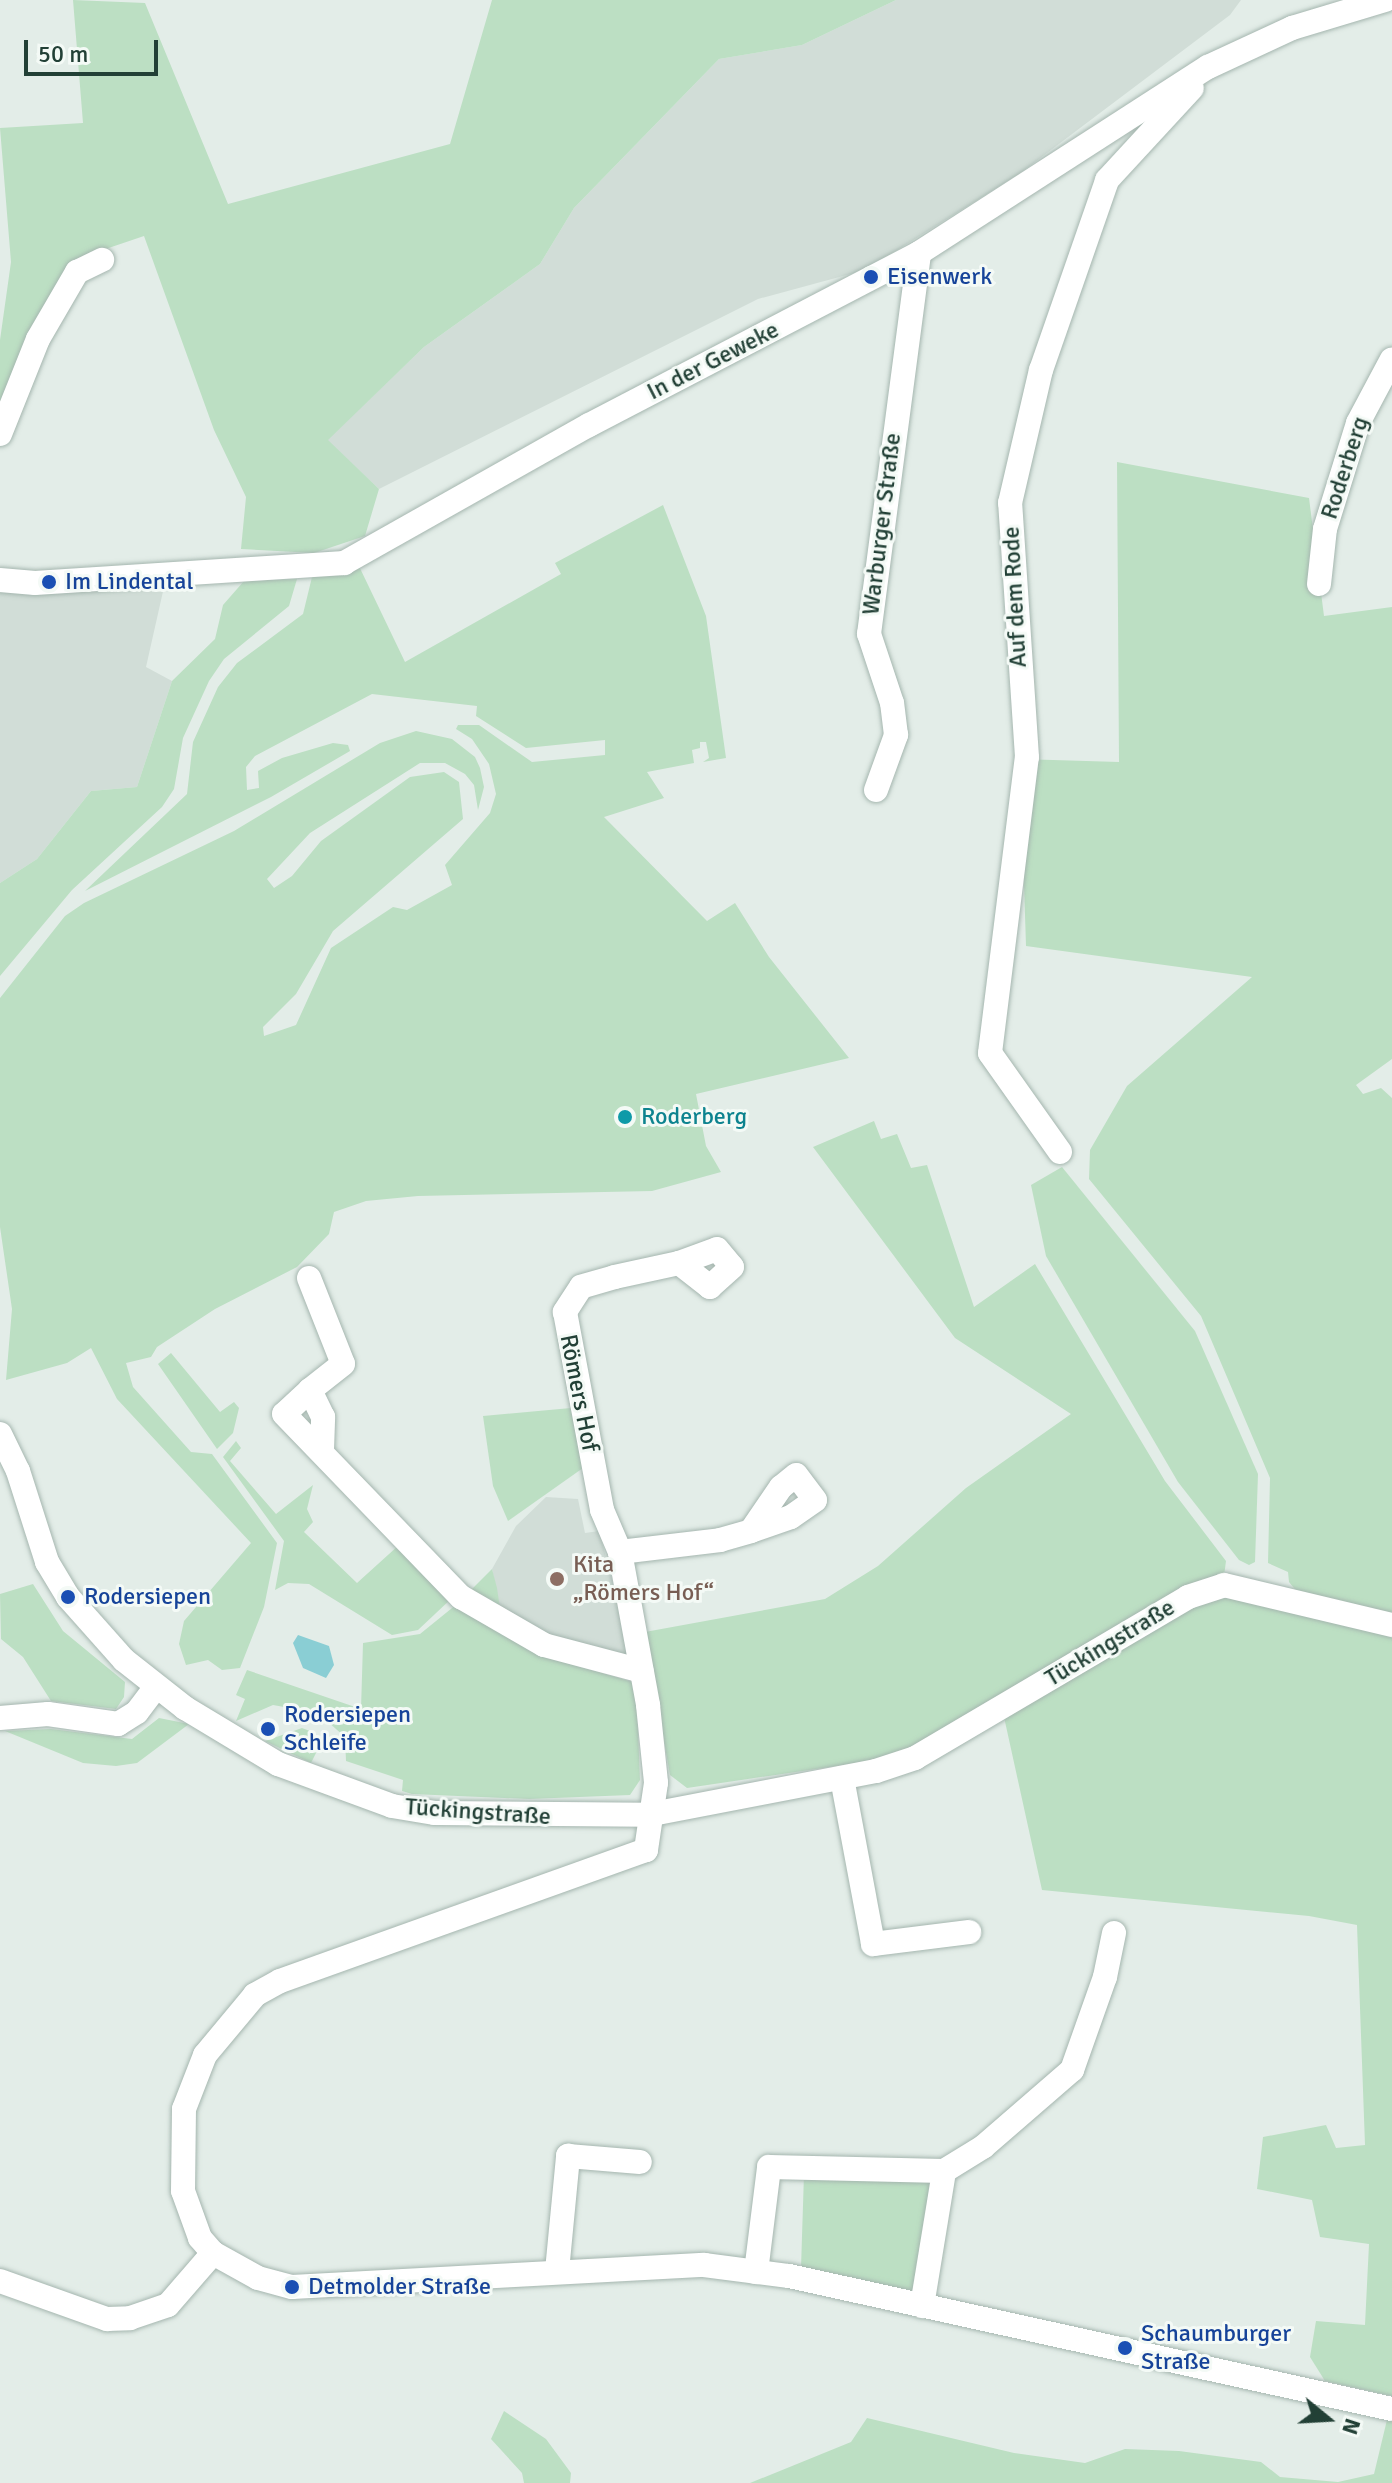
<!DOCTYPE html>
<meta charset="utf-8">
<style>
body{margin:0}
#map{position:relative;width:1392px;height:2483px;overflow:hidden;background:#e3ede8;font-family:Signika,sans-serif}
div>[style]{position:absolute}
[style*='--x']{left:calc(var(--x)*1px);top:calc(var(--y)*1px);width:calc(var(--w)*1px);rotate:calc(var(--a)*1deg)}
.built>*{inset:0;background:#d1ddd7}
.green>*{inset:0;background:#bcdfc3}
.water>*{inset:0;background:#8aced4}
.roads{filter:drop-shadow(0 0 2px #a5b6af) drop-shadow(0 0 2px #a5b6af)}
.minor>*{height:24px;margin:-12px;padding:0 12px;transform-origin:12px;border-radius:12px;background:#fff}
.dots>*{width:22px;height:22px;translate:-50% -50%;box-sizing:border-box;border:4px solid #f4faf6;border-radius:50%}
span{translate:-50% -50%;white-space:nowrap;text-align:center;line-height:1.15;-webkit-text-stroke:6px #f4faf6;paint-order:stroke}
.transit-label{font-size:24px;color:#164399}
.left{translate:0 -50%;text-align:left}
.street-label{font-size:24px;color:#224036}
.culture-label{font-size:24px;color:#0d838f}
.education-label{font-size:24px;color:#785e54}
.north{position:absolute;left:1288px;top:2379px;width:80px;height:80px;-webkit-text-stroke:6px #f4faf6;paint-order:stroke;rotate:108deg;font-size:22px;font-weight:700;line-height:32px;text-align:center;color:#224036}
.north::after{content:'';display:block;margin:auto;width:28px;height:36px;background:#224036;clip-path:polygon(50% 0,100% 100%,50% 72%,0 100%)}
.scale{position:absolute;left:24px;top:40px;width:134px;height:36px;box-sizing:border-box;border:4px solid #224036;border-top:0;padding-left:10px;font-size:24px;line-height:28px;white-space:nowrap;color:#224036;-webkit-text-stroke:6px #f4faf6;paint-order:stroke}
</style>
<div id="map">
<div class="built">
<i style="clip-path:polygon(896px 0,1241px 0,1230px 15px,1019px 174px,865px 270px,758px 299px,379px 489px,327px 440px,424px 347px,540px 264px,574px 208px,719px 59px,802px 45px)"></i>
<i style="clip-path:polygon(164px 587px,146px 667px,172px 681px,137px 787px,91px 791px,37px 859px,0 883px,0 591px)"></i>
<i style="clip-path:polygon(546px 1497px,578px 1499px,585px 1533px,599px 1531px,631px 1651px,625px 1657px,589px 1653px,501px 1615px,492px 1569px,516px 1526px)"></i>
</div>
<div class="green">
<i style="clip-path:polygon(73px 0,145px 3px,228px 204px,450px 144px,492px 0,896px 0,802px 45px,719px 59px,574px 208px,540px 264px,424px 347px,328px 440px,379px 489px,365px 536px,314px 553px,241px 549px,246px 497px,214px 430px,144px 236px,82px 257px,0 424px,0 340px,11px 262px,0 128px,83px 123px)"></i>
<i style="clip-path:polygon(1117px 462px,1309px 498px,1324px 616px,1392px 607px,1392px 1059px,1356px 1085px,1363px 1094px,1381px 1088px,1392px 1098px,1392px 2396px,1325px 2381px,1310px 2357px,1316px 2321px,1365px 2325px,1369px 2244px,1320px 2237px,1312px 2200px,1257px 2189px,1263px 2137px,1326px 2125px,1336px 2148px,1365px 2145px,1357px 1925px,1309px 1916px,1042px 1890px,1004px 1717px,890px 1758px,687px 1788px,670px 1775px,645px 1632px,825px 1599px,878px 1566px,966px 1488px,1071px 1414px,955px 1338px,813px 1147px,874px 1121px,881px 1139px,897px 1134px,911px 1168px,927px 1165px,974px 1307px,1035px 1264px,1165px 1481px,1226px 1561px,1224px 1576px,1298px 1593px,1289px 1582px,1288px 1572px,1268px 1563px,1270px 1478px,1201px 1316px,1089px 1179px,1090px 1150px,1127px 1086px,1252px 977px,1026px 946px,1020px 759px,1119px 762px)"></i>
<i style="clip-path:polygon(663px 505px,706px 616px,726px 758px,703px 762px,709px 758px,706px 742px,700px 742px,700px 748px,692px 750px,694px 763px,647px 772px,664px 798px,604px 817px,707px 921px,735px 903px,769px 957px,849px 1058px,696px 1094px,706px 1146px,721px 1172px,652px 1191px,418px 1196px,366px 1201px,334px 1212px,329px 1234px,297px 1267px,215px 1309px,157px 1347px,151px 1357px,126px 1363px,133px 1387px,191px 1452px,212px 1454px,277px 1543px,264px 1607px,240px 1668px,222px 1670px,208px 1660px,186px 1665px,179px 1644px,184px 1621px,251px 1543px,117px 1399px,91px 1348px,67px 1363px,6px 1380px,12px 1309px,0 1227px,0 998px,65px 916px,84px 903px,234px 831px,380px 743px,416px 731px,452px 739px,475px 757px,480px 768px,484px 787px,478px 810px,474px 785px,465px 774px,445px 763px,420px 763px,310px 833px,267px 879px,274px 888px,292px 876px,321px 841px,410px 777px,444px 772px,459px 782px,463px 819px,333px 931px,296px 994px,263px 1027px,264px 1036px,296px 1025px,331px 948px,393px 907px,407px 910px,452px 885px,445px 865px,490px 813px,496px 794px,489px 764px,472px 739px,456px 729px,458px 725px,479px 725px,532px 762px,605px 755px,605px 740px,526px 748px,476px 716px,477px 706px,372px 694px,255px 756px,246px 767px,247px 790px,259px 788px,258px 771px,282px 758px,333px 743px,348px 745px,350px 751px,271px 797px,85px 891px,187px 794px,193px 742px,218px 687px,237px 663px,303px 614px,312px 577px,357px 562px,405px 662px,561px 574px,555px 563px)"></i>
<i style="clip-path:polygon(297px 579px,289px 606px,224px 659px,209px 681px,183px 738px,174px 789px,162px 807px,72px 890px,0 976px,0 883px,37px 859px,91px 791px,137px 787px,172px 681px,215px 639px,223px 605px,244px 581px)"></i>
<i style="clip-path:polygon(1062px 1167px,1195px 1331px,1258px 1474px,1255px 1562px,1249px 1565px,1239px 1560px,1178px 1482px,1046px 1256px,1031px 1185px)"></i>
<i style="clip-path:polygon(171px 1353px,220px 1412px,234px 1402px,239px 1408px,233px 1433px,217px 1449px,158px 1364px)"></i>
<i style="clip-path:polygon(571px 1408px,583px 1468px,508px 1521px,493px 1486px,483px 1416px)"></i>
<i style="clip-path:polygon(236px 1441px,241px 1448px,230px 1461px,276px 1514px,313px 1485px,307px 1509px,313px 1522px,304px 1532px,357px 1583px,399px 1545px,452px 1598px,418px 1630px,392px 1635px,309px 1584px,288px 1583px,275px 1590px,284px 1541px,223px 1457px)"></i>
<i style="clip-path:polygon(492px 1569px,497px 1588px,501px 1615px,469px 1592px)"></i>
<i style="clip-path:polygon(33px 1584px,63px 1631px,125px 1682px,124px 1697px,116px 1709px,51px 1701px,23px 1657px,1px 1639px,0 1594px)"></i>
<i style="clip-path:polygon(457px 1604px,547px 1657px,636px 1683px,640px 1780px,630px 1795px,529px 1799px,412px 1794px,402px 1791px,403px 1780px,346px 1761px,345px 1737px,318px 1713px,273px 1705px,236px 1721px,245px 1699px,236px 1695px,247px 1670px,361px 1709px,363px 1643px,420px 1634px)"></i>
<i style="clip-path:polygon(159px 1718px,189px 1724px,137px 1763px,116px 1766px,83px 1763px,5px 1731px,51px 1729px,132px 1739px)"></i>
<i style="clip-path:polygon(302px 1728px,315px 1733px,321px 1743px,311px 1763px,265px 1741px)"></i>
<i style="clip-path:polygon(804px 2174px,936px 2176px,923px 2294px,801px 2268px)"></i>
<i style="clip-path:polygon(1392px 2399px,1392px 2483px,750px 2483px,851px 2442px,867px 2418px,1014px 2453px,1085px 2463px,1125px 2449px,1179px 2451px,1261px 2462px,1280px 2477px,1338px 2482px,1374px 2474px)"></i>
<i style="clip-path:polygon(504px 2411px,546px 2439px,571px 2473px,570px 2483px,524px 2483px,522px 2473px,491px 2439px)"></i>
</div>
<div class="water">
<i style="clip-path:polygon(298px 1635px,329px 1646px,334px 1665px,326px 1678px,303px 1668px,293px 1643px)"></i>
</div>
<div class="roads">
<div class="minor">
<i style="--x:0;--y:434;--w:102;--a:-68.2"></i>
<i style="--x:38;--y:339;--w:78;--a:-59.8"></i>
<i style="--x:77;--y:272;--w:28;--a:-26"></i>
<i style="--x:0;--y:580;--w:35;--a:5"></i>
<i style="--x:35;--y:583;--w:310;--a:-3.7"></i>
<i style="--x:344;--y:563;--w:281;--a:-29.4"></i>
<i style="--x:589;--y:425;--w:372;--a:-27.5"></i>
<i style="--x:919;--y:253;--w:344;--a:-32.8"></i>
<i style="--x:1208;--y:67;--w:93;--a:-24.9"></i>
<i style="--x:1292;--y:28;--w:97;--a:-16.8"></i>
<i style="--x:1319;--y:584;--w:55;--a:-83.8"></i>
<i style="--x:1325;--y:529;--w:111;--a:-72.7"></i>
<i style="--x:1358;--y:423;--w:72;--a:-62"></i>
<i style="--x:876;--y:790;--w:59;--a:-70"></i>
<i style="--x:896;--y:735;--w:32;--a:-97"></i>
<i style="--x:892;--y:703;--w:73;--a:-108.4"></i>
<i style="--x:869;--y:634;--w:384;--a:-82.5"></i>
<i style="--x:1060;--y:1152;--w:121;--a:-125.3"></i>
<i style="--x:990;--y:1053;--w:298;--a:-82.9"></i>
<i style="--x:1027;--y:757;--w:255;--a:-93.8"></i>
<i style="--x:1010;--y:503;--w:137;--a:-76.9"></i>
<i style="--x:1041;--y:370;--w:201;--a:-70.8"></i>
<i style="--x:1107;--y:180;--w:125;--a:-47.3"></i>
<i style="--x:679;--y:1263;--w:40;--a:-20.2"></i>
<i style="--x:717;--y:1249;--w:23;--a:50"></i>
<i style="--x:732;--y:1267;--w:30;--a:138"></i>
<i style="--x:710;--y:1287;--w:39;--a:-142"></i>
<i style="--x:679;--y:1263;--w:66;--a:167.7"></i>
<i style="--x:615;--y:1277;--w:35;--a:164"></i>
<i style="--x:581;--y:1287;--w:30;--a:123"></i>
<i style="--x:565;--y:1312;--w:201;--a:79.4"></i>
<i style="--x:602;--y:1510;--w:46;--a:66.8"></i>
<i style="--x:620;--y:1552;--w:156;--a:79.6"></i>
<i style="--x:648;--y:1705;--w:78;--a:84.1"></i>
<i style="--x:656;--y:1783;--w:68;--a:98.5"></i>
<i style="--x:646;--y:1850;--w:389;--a:160.3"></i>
<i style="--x:280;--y:1981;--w:29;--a:151"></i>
<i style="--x:255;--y:1995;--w:78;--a:129.8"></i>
<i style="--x:205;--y:2055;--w:58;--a:111.3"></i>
<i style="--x:184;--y:2109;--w:82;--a:90.7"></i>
<i style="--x:183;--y:2191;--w:50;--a:70.1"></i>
<i style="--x:200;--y:2238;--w:20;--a:49"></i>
<i style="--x:213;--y:2253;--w:51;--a:29.1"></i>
<i style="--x:258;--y:2278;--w:35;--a:15"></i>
<i style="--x:292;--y:2287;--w:413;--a:-3.1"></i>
<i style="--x:704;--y:2265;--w:86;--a:7.4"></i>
<i style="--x:789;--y:2276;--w:617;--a:12.44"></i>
<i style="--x:309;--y:1278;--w:92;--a:68.4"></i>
<i style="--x:343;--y:1364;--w:42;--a:141.8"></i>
<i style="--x:0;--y:1434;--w:41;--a:64.1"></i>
<i style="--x:18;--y:1471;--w:96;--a:72.3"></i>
<i style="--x:47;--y:1562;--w:41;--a:59"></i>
<i style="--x:68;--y:1597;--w:84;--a:48.4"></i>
<i style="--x:124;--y:1660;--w:78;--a:38.2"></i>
<i style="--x:185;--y:1708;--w:109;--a:31.1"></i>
<i style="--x:278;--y:1764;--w:121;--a:20.2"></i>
<i style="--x:392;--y:1806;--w:44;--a:9.2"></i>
<i style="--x:435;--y:1813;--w:212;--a:0.5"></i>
<i style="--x:647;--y:1815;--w:233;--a:-10.9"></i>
<i style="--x:876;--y:1771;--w:41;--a:-18.4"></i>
<i style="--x:915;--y:1758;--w:317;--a:-30.5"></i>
<i style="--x:1188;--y:1597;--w:38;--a:-18"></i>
<i style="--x:1224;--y:1585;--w:173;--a:13.4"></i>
<i style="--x:322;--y:1450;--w:33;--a:-88"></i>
<i style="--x:323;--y:1417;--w:30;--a:-116"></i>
<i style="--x:310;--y:1390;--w:35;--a:137"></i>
<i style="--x:284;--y:1414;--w:255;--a:46"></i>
<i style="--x:461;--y:1597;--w:96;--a:30"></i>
<i style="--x:544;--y:1645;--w:101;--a:14.9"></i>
<i style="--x:620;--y:1552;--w:101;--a:-6.8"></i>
<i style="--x:720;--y:1540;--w:32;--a:-16"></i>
<i style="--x:751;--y:1531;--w:42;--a:-19.3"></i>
<i style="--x:791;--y:1517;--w:29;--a:-35"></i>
<i style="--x:815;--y:1500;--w:31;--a:-127"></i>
<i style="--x:796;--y:1475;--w:19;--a:141"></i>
<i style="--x:781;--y:1487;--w:53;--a:124.3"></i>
<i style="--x:0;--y:1718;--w:48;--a:-4.8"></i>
<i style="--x:48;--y:1714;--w:71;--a:8.1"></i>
<i style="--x:118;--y:1724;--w:22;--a:-32"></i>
<i style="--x:137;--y:1712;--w:31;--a:-53"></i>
<i style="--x:842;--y:1778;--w:169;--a:79.4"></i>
<i style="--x:873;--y:1944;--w:97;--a:-7.1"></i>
<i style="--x:557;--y:2271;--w:116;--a:-84.5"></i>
<i style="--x:568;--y:2156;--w:72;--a:4.8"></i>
<i style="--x:756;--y:2272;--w:106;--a:-82.9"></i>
<i style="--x:769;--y:2167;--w:175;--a:1.3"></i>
<i style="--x:944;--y:2171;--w:46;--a:-31.6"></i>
<i style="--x:983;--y:2147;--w:118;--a:-40.9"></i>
<i style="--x:1072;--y:2070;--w:99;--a:-70.5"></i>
<i style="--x:1105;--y:1977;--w:45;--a:-78.4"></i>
<i style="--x:0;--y:2281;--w:114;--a:19.6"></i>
<i style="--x:107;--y:2319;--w:23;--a:-2"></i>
<i style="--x:130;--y:2318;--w:40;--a:-18.9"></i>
<i style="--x:168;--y:2305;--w:69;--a:-49.1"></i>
<i style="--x:922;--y:2306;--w:137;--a:-80.7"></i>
</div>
</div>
<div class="dots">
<i style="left:871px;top:277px;background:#1a4fb4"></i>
<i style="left:49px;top:582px;background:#1a4fb4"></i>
<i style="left:625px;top:1117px;background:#0f9aa8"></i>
<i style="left:557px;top:1579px;background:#8d6e63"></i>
<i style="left:68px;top:1597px;background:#1a4fb4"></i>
<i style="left:268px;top:1729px;background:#1a4fb4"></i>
<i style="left:292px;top:2287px;background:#1a4fb4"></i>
<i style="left:1125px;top:2348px;background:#1a4fb4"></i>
</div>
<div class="transit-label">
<span class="left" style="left:887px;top:277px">Eisenwerk</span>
<span class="left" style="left:65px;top:582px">Im Lindental</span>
<span class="left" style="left:84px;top:1597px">Rodersiepen</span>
<span class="left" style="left:284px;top:1729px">Rodersiepen<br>Schleife</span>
<span class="left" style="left:308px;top:2287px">Detmolder Straße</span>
<span class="left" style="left:1141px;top:2348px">Schaumburger<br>Straße</span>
</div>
<div class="street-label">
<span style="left:713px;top:361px;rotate:-27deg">In der Geweke</span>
<span style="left:1345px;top:468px;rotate:-72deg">Roderberg</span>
<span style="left:882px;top:524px;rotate:-83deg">Warburger Straße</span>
<span style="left:1015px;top:597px;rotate:-93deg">Auf dem Rode</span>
<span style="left:579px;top:1393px;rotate:79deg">Römers Hof</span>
<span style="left:1110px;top:1643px;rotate:-31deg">Tückingstraße</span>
<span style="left:478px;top:1812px;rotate:4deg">Tückingstraße</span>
</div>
<div class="culture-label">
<span class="left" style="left:641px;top:1117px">Roderberg</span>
</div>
<div class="education-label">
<span class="left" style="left:573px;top:1579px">Kita<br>„Römers Hof“</span>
</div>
<div class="north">N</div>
<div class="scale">50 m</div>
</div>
